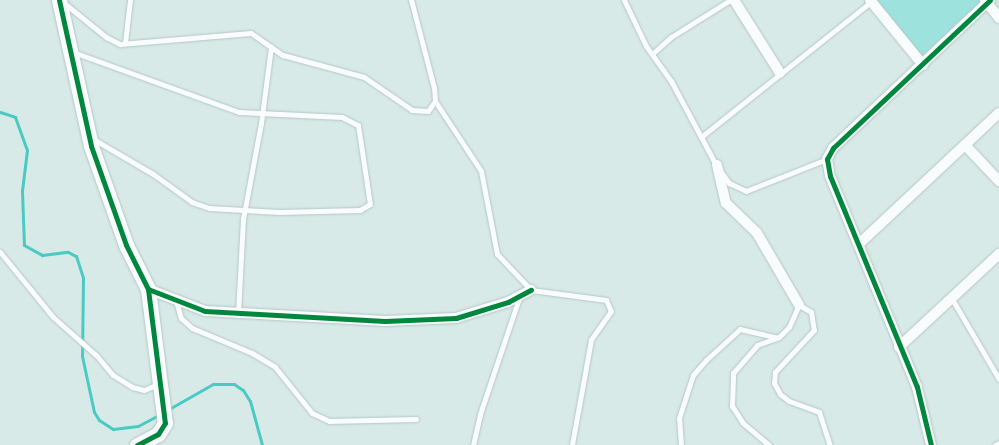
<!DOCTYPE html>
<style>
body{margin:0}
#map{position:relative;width:999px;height:445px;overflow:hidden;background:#d7eae8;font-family:Mulish,sans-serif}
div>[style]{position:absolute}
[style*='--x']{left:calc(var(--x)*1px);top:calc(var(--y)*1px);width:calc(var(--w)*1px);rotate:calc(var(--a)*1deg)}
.green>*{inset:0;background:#9ee2dd}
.stream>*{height:3px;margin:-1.5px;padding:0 1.5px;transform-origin:1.5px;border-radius:1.5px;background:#4bcac4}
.roads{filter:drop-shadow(0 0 1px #b7c6c4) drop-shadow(0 0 1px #b7c6c4)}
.lane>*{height:5px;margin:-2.5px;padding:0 2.5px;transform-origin:2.5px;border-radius:2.5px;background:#f9fcfc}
.street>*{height:10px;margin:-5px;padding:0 5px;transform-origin:5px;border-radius:5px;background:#f9fcfc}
.secondary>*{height:15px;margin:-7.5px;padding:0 7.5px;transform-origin:7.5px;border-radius:7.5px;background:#f9fcfc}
.cycleway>*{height:5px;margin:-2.5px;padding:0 2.5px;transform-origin:2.5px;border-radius:2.5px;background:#00873e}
span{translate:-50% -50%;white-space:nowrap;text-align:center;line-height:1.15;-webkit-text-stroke:5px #dcfffc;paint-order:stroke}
</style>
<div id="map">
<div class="green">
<i style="clip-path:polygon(875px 0,980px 0,980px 4px,923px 58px)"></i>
</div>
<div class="stream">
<i style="--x:0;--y:112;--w:16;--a:18"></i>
<i style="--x:15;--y:117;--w:35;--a:70"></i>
<i style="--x:27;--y:150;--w:41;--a:97"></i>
<i style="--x:22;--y:191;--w:54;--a:87.9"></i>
<i style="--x:24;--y:245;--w:21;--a:29"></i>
<i style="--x:42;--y:255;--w:26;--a:-7"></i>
<i style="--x:68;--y:252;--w:9;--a:27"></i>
<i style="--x:76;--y:256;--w:23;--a:72"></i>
<i style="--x:83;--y:278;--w:78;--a:90.7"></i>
<i style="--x:82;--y:356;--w:57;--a:77.9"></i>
<i style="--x:94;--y:412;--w:9;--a:58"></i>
<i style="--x:99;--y:420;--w:17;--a:33"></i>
<i style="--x:113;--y:429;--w:25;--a:-7"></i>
<i style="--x:138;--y:426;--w:24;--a:-28"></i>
<i style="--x:169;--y:409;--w:51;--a:-29.6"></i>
<i style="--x:213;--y:384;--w:21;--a:0"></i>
<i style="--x:234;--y:384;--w:11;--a:34"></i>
<i style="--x:243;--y:390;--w:13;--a:58"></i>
<i style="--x:250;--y:401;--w:46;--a:74.7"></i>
</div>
<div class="roads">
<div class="lane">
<i style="--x:624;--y:0;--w:51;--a:64.4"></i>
<i style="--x:646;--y:46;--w:43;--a:54.5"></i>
<i style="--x:671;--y:81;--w:95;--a:61.8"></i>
<i style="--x:64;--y:3;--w:54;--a:39"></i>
<i style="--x:106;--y:37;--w:16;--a:27"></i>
<i style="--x:120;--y:44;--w:131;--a:-4.8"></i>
<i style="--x:251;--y:33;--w:39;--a:35"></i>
<i style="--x:283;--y:55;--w:84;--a:15.2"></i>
<i style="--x:364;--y:77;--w:58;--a:34.5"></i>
<i style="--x:412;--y:110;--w:16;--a:4"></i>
<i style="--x:428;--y:111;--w:12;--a:-55"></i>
<i style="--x:435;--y:101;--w:13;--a:-94"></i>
<i style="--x:434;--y:88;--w:91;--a:-104.6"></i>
<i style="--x:125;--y:43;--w:43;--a:-83.4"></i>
<i style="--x:73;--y:52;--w:177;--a:19.9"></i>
<i style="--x:239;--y:112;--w:103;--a:2.8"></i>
<i style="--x:342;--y:117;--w:18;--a:27"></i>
<i style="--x:358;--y:125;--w:80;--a:81.4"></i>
<i style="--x:370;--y:204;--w:12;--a:149"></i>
<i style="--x:360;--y:210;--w:81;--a:178.6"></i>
<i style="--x:279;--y:212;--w:70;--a:-176.7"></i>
<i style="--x:209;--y:208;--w:18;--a:-161"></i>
<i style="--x:192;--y:202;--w:48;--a:-144.3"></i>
<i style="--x:153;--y:174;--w:69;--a:-149.7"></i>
<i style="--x:652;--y:54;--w:25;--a:-42"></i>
<i style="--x:671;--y:37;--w:70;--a:-32.1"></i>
<i style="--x:435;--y:101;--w:84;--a:56.7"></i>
<i style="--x:481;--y:171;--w:85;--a:79.1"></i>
<i style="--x:497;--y:254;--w:50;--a:46.6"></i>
<i style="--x:531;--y:290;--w:76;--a:7.6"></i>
<i style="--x:606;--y:300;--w:12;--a:66"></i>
<i style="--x:611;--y:311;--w:35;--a:125"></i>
<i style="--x:591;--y:340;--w:107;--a:100.3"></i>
<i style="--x:701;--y:137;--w:217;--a:-38.5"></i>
<i style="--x:721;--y:172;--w:14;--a:54"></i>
<i style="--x:729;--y:183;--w:19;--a:25"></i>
<i style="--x:746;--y:191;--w:87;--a:-21.6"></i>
<i style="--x:0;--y:252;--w:84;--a:50.8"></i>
<i style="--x:53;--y:317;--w:57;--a:41.5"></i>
<i style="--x:96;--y:355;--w:26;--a:50"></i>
<i style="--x:113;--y:375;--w:22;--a:32"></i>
<i style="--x:132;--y:387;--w:12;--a:14"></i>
<i style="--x:144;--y:390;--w:15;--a:-23"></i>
<i style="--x:952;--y:299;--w:93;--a:59.6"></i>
<i style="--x:176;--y:301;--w:18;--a:74"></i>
<i style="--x:181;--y:318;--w:15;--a:42"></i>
<i style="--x:192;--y:328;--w:65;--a:22.6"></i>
<i style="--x:252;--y:353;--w:27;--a:31"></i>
<i style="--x:275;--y:367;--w:59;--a:51.2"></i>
<i style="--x:312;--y:413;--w:19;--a:25"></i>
<i style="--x:329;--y:421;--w:87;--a:-1.3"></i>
<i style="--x:238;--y:314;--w:95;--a:-87"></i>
<i style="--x:243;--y:219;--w:98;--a:-79.4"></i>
<i style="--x:261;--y:123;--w:77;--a:-82.5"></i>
<i style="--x:473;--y:445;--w:32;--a:-77"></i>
<i style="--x:480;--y:414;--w:122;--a:-71.4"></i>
<i style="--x:681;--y:445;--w:27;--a:-94"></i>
<i style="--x:679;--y:418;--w:45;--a:-72"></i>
<i style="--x:693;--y:375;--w:20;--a:-49"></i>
<i style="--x:706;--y:360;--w:46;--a:-42.4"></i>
<i style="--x:740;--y:329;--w:37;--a:13"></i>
<i style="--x:769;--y:445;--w:34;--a:-140"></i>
<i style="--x:743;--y:423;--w:20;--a:-123"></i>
<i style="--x:732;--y:406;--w:33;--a:-88"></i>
<i style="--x:733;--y:373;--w:37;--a:-49"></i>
<i style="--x:757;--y:345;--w:23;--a:-20"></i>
<i style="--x:779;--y:337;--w:14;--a:-45"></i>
<i style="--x:789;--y:327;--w:24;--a:-66"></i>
<i style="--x:799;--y:305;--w:14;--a:30"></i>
<i style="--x:811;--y:312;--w:18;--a:81"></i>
<i style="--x:814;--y:330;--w:57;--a:132.9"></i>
<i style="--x:775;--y:372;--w:11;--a:95"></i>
<i style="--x:774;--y:383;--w:13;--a:61"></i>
<i style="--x:780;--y:394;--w:11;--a:38"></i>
<i style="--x:789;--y:401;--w:32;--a:20"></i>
<i style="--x:819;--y:412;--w:35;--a:72"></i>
<i style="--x:995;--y:445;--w:4;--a:-27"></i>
</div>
<div class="street">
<i style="--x:734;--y:0;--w:86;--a:57.8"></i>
<i style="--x:870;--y:0;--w:84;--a:50.8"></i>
<i style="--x:985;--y:0;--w:23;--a:52"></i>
<i style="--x:965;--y:145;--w:50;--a:46.6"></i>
<i style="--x:717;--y:165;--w:39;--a:77"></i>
<i style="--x:726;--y:203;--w:43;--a:44.1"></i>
<i style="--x:757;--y:233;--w:83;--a:59.7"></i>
<i style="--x:860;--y:243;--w:190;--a:-43.1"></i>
<i style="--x:148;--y:289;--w:61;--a:21.1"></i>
<i style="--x:205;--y:311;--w:180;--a:3.2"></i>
<i style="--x:385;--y:321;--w:71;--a:-2.4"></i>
<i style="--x:456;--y:318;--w:54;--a:-17.1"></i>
<i style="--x:508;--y:302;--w:26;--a:-28"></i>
<i style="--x:899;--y:347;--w:137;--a:-42.9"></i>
<i style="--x:931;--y:445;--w:60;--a:-103.6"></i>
<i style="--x:917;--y:387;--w:228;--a:-112.4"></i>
<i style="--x:830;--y:176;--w:17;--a:-100"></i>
<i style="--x:827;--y:159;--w:13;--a:-61"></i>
<i style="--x:833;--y:148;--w:216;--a:-43.3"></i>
</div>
<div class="secondary">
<i style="--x:59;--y:0;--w:149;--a:77.6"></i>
<i style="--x:91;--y:146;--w:105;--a:70.5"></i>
<i style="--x:126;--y:245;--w:49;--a:63.4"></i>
<i style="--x:148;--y:289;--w:135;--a:82.8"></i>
<i style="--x:165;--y:423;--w:13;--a:122"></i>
<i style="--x:158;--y:434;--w:24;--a:152"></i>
</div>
</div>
<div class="cycleway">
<i style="--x:59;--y:0;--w:149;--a:77.6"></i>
<i style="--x:91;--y:146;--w:105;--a:70.5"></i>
<i style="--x:126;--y:245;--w:49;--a:63.4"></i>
<i style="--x:148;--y:289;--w:135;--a:82.8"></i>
<i style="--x:165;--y:423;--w:13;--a:122"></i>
<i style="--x:158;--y:434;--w:24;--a:152"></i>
<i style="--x:148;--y:289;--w:61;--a:21.1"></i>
<i style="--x:205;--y:311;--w:180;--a:3.2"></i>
<i style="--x:385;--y:321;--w:71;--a:-2.4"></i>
<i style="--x:456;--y:318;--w:54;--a:-17.1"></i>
<i style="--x:508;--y:302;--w:26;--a:-28"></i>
<i style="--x:931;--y:445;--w:60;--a:-103.6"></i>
<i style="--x:917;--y:387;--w:228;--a:-112.4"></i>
<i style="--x:830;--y:176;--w:17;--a:-100"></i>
<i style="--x:827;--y:159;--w:13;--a:-61"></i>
<i style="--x:833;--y:148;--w:216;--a:-43.3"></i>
</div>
</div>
